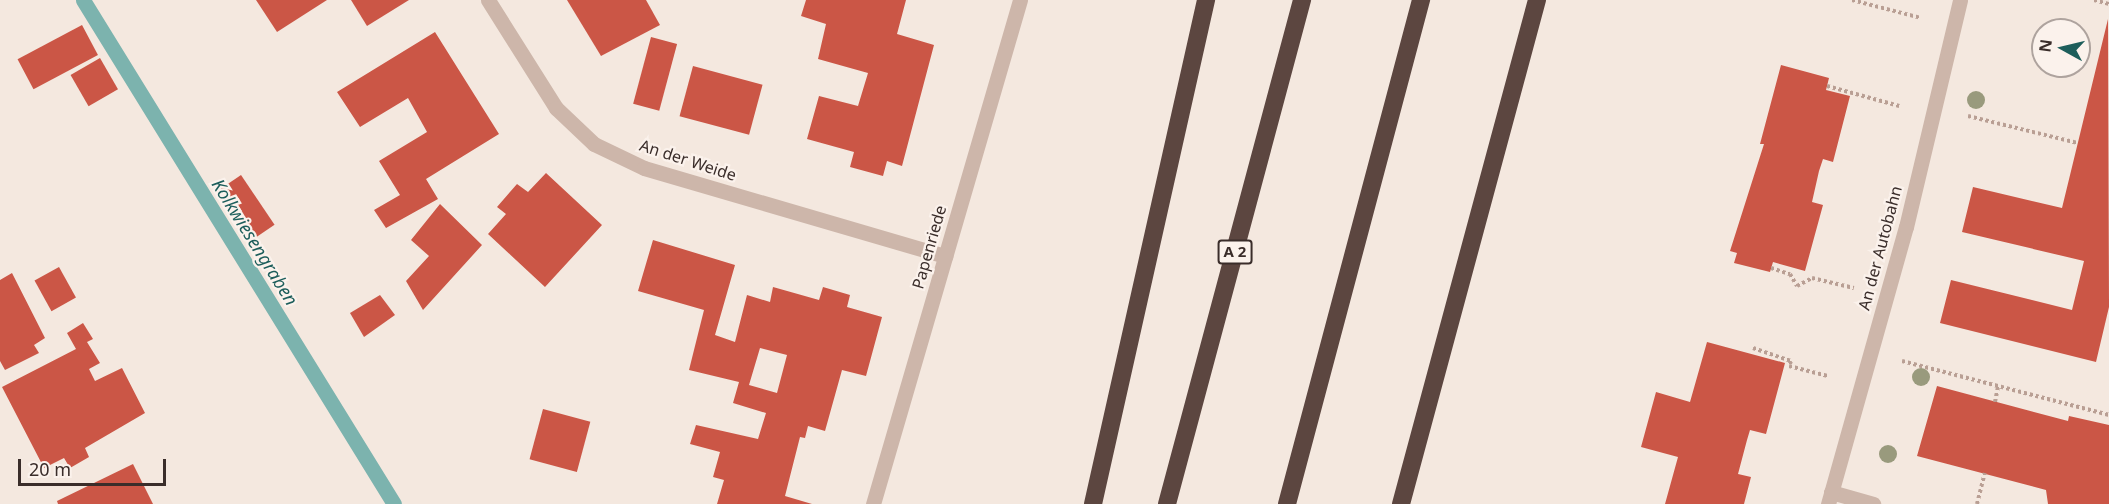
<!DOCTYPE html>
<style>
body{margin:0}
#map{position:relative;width:2109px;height:504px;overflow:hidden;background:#f4e8df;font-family:"Noto Sans",sans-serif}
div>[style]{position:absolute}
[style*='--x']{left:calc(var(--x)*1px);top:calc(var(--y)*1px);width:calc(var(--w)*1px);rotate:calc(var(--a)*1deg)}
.stream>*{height:15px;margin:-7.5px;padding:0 7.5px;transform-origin:7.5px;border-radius:7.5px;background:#7cb3ae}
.building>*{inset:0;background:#cb5646;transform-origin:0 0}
.path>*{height:4px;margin-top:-2px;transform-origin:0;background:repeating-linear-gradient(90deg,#b99f94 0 3px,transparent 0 6px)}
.minor>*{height:15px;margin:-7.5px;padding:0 7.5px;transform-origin:7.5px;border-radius:7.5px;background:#cdb6aa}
.highway>*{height:18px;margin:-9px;padding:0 9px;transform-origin:9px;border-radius:9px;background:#5c4640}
.trees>*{width:18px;height:18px;margin:-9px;border-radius:50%;background:#999a7d}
span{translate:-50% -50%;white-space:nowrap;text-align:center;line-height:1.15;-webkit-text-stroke:4.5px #fbf2ec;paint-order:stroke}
.shield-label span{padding:2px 4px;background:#fbf2ec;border:2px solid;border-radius:4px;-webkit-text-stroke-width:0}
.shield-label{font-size:15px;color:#3a2d2a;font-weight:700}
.street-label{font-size:16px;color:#3a2d2a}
.water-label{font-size:18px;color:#1d5e5b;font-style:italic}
.north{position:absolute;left:2031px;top:18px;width:60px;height:60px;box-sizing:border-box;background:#fbf2ec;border:2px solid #aea39e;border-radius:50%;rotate:278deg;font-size:16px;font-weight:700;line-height:24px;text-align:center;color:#3a2d2a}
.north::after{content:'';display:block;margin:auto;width:21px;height:27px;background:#1d5e5b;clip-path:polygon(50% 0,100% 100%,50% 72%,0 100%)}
.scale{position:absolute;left:18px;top:459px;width:148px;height:27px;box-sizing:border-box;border:3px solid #3a2d2a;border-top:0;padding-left:8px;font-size:18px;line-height:21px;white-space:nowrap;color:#3a2d2a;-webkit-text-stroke:4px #fbf2ec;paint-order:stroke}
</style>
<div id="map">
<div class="stream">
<i style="--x:83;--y:0;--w:592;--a:58.32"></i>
</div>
<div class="building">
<i style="clip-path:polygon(256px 0,327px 0,277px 32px)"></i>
<i style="clip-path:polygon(351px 0,409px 0,367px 26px)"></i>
<i style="clip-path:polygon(567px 0,646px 0,660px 25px,601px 56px)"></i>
<i style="clip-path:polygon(806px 0,906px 0,897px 34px,934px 45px,902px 166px,887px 161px,883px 176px,850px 167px,854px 152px,807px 139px,819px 96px,858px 106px,868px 73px,818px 59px,826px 24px,801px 16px)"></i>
<i style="clip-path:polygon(2108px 19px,2109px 307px,2096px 362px,1940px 323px,1951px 280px,2072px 310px,2084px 261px,1962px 232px,1973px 187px,2062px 208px)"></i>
<i style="left:82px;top:25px;width:34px;height:73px;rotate:62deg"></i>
<i style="clip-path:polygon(435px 32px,499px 134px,426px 179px,438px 199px,386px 228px,374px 210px,400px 195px,379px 161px,427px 132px,408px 98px,360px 127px,337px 92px)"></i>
<i style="left:651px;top:37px;width:27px;height:69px;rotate:15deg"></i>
<i style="left:100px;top:58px;width:36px;height:34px;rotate:60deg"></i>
<i style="clip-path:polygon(1781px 65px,1829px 78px,1826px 90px,1850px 96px,1833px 162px,1823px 159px,1819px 171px,1812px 202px,1823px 205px,1805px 271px,1773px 262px,1770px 272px,1734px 263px,1737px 253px,1730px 251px,1764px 144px,1760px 144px)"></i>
<i style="left:693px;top:66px;width:72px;height:52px;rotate:15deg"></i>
<i style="clip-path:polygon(546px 173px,602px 225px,545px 287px,488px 234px,506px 214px,497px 207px,517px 184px,528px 192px)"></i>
<i style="left:241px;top:175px;width:60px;height:24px;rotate:56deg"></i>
<i style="clip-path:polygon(440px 204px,482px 245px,423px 310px,406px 281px,429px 256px,411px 240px)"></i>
<i style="clip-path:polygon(evenodd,653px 240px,735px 265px,715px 335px,735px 342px,747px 295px,770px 302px,773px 287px,819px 300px,823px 287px,850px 295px,847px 307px,882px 317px,866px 376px,842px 370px,825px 431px,808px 426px,805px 438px,800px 437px,785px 496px,812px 504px,717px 504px,724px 480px,713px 477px,720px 452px,690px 444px,696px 425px,758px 439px,766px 413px,733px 403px,739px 382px,689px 370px,704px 310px,638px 291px,653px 240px,760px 348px,787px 355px,777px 393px,749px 385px,760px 348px)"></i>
<i style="left:59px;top:267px;width:35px;height:28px;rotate:61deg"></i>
<i style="clip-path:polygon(12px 273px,45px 338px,34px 345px,39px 353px,5px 370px,0 361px,0 280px)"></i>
<i style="clip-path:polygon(380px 295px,395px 315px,364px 337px,350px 313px)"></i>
<i style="clip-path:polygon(83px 323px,93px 339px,87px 342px,100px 363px,89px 369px,95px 381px,122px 368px,145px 413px,85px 448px,89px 457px,70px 468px,64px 458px,44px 468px,2px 387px,76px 349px,67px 333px)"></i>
<i style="clip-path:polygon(1707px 342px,1785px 363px,1766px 434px,1750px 430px,1747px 440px,1738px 474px,1751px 477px,1744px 504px,1665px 504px,1678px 457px,1641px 447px,1656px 392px,1690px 402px)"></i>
<i style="clip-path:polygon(1937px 386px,2068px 421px,2069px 416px,2109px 425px,2109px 504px,2048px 504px,2046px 490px,1917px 456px)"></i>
<i style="left:543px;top:409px;width:49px;height:52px;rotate:15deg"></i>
<i style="clip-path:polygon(133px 464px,153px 504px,58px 504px,57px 501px)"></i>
</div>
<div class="path">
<i style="--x:1852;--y:0;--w:71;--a:14.6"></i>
<i style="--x:2094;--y:0;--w:16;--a:15"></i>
<i style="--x:1827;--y:86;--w:75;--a:15.5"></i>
<i style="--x:1968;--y:116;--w:113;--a:13.8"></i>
<i style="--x:1771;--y:268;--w:20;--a:18"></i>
<i style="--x:1790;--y:274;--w:14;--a:60"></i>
<i style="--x:1797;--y:286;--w:17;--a:-28"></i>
<i style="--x:1812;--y:278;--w:43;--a:13.4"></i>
<i style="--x:1753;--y:348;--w:40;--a:18.9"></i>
<i style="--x:1791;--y:361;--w:5;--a:112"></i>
<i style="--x:1789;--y:366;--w:40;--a:14.4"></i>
<i style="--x:1902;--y:361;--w:214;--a:14.6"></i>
<i style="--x:1995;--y:402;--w:16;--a:-79"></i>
<i style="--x:1977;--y:504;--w:32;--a:-76"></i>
</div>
<div class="minor">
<i style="--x:488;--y:0;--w:128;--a:57.8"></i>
<i style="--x:556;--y:108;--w:52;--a:43.5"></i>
<i style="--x:594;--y:144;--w:55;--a:25.6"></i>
<i style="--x:644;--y:168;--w:314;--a:16.3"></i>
<i style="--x:1831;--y:492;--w:44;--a:15.9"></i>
<i style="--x:873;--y:504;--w:525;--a:-73.74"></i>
<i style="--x:1828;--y:504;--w:288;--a:-74.3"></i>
<i style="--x:1906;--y:227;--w:233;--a:-76.6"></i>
</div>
<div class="highway">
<i style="--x:1093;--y:504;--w:517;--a:-77.36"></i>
<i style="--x:1167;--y:504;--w:522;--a:-75"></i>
<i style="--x:1287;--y:504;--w:522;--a:-75.11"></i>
<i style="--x:1401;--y:504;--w:522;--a:-74.9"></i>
</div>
<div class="trees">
<i style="left:1976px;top:100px"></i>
<i style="left:1921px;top:377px"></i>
<i style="left:1888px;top:454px"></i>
</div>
<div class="shield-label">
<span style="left:1235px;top:252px">A 2</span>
</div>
<div class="street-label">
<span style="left:688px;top:160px;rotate:18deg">An der Weide</span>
<span style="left:929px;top:247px;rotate:-74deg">Papenriede</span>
<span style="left:1880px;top:248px;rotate:-75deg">An der Autobahn</span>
</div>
<div class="water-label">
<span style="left:255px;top:242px;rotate:58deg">Kolkwiesengraben</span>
</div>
<div class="north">N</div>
<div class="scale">20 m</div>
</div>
